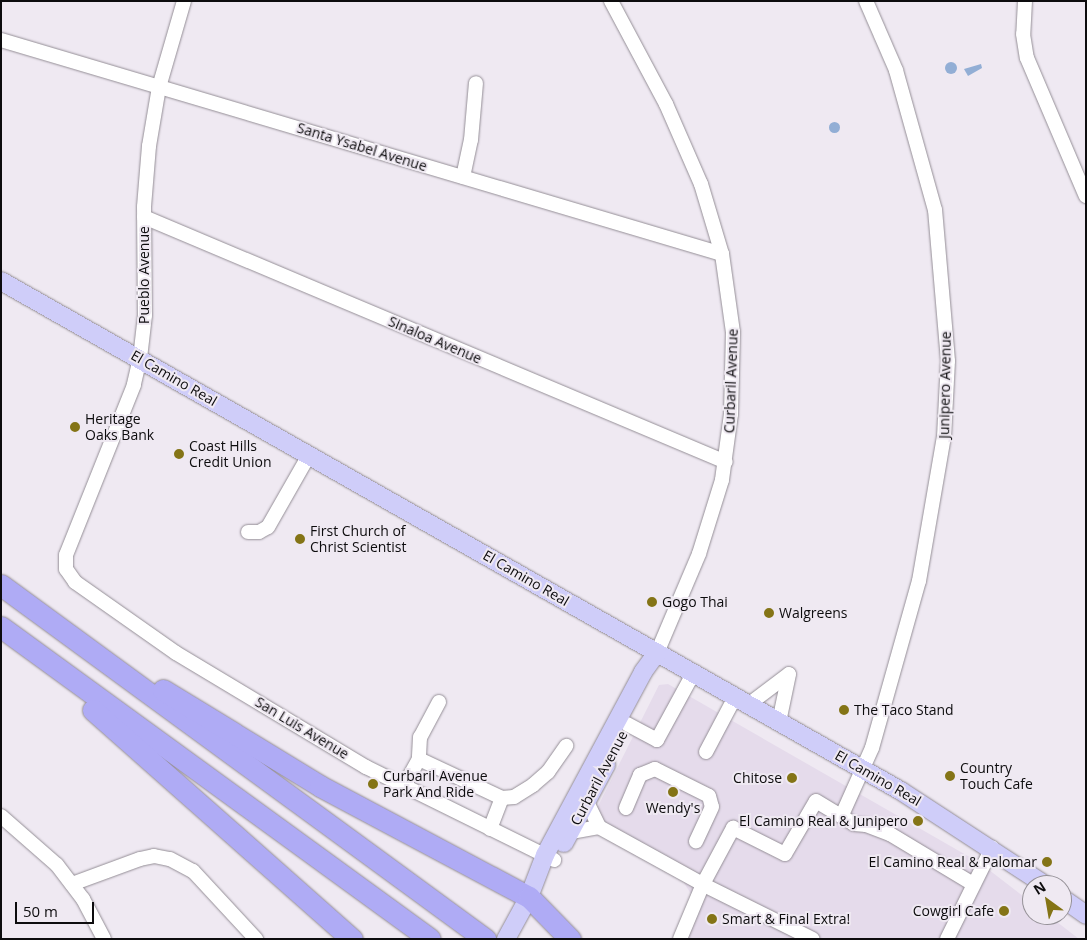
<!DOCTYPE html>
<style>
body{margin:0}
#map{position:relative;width:1087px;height:940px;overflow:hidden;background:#efe9f2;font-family:"Open Sans",sans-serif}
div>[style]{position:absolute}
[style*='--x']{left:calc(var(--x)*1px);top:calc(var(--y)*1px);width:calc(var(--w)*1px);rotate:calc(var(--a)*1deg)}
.built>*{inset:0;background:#e5dbeb}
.water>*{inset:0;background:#92aed5}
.round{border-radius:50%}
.roads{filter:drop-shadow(0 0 1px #948e96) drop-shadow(0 0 1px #948e96)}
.minor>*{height:14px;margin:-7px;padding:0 7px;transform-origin:7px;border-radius:7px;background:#fff}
.major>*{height:18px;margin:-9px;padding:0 9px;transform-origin:9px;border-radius:9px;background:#cfcdf9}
.highway>*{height:21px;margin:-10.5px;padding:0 10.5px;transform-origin:10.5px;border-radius:10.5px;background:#afabf5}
.dots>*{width:14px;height:14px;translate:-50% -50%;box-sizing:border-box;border:2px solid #efe9f2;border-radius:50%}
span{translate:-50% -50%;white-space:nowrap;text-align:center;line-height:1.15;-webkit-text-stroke:4px #efe9f2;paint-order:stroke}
.street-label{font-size:14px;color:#0d0c0e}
.poi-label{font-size:14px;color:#0d0c0e}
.left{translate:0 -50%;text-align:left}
.right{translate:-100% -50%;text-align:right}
.frame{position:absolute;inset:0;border:2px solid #0d0c0e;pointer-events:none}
.north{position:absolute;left:1022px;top:875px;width:50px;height:50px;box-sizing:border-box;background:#efe9f2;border:1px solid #959197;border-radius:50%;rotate:328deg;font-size:14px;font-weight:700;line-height:20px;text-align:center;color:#0d0c0e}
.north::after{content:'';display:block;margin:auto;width:18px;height:22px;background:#847416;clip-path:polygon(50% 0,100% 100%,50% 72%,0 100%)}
.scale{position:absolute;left:15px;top:902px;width:79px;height:22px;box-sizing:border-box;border:2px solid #0d0c0e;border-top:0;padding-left:6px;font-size:15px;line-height:18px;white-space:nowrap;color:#0d0c0e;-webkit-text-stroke:4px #efe9f2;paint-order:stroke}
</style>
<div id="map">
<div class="built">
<i style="clip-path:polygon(668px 684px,980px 863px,1032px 903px,1032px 915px,1048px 915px,1079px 939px,676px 939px,691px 894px,681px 878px,587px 828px,659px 685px)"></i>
</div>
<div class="water">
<i class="round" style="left:945px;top:62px;width:12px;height:12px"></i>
<i style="clip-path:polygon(981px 64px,982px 68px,968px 76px,964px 69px)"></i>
<i class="round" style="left:828.5px;top:121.5px;width:11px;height:11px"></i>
</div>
<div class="roads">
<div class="minor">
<i style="--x:184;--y:1;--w:90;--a:106.2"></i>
<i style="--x:159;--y:87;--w:60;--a:99.6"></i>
<i style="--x:149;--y:146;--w:61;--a:94.7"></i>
<i style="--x:144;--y:207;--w:108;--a:89.5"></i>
<i style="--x:145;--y:315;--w:43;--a:96.6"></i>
<i style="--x:140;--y:358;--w:28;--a:103"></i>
<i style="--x:134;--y:385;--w:183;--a:111.8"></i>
<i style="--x:66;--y:555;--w:14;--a:90"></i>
<i style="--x:66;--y:569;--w:16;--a:55"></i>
<i style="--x:75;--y:582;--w:123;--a:35.1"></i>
<i style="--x:176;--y:653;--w:222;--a:31"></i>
<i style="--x:366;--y:767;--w:210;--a:26.3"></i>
<i style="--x:611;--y:1;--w:117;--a:61.9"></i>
<i style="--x:666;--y:104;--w:87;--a:66.4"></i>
<i style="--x:701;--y:184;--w:73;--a:73.3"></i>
<i style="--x:722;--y:254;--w:79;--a:82"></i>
<i style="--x:733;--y:332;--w:82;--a:91.4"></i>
<i style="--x:731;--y:414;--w:67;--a:97.8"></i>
<i style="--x:722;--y:480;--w:77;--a:107.3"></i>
<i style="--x:699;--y:554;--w:108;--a:113"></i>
<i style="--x:1025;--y:1;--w:33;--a:93"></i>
<i style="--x:1023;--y:34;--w:24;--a:81"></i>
<i style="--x:1027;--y:58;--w:150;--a:66.9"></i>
<i style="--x:1;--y:40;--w:752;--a:16.53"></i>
<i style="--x:463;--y:177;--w:38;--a:-78"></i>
<i style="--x:471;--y:140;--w:57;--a:-85"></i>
<i style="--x:144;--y:217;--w:631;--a:22.83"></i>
<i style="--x:248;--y:532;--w:11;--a:0"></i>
<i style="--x:259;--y:532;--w:10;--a:-29"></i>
<i style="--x:268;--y:527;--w:83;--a:-60.3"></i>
<i style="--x:439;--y:702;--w:40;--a:118"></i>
<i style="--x:420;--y:737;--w:22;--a:93"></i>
<i style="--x:419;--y:759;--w:92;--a:25.2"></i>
<i style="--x:748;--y:705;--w:51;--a:-37.1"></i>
<i style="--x:779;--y:722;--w:49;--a:-78.2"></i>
<i style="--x:627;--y:724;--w:34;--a:28"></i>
<i style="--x:657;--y:740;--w:75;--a:-61.4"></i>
<i style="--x:706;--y:752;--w:62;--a:-62.2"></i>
<i style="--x:404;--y:786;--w:31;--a:-61"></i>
<i style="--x:587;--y:802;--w:28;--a:64"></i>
<i style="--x:626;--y:808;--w:36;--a:-67"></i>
<i style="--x:640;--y:775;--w:16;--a:-22"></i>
<i style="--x:655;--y:769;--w:60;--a:26.6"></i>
<i style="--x:709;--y:796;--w:11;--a:75"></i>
<i style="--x:712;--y:807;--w:38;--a:115"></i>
<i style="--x:842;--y:815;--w:73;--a:-65.9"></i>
<i style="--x:872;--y:748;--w:173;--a:-74.3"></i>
<i style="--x:919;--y:581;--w:146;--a:-80.2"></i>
<i style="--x:944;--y:437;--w:76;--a:-87"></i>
<i style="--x:948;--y:361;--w:152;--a:-94.9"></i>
<i style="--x:935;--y:210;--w:145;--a:-105.6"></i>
<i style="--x:896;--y:70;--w:75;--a:-113.5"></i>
<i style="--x:1;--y:816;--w:74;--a:41.2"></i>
<i style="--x:57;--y:865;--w:43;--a:52.6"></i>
<i style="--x:83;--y:899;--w:45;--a:62.3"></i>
<i style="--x:490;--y:829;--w:33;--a:-69"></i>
<i style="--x:502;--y:798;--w:12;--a:-5"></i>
<i style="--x:514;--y:797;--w:22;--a:-32"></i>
<i style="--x:533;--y:785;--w:20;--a:-41"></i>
<i style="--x:548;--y:772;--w:32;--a:-55"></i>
<i style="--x:571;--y:832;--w:28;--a:-10"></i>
<i style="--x:599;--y:827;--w:122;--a:28.9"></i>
<i style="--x:706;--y:886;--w:119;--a:26.4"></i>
<i style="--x:72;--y:884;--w:72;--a:-20.2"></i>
<i style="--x:140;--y:859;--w:14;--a:-12"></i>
<i style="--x:154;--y:856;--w:16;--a:11"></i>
<i style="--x:170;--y:859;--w:26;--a:28"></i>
<i style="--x:193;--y:871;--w:93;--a:47.2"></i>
<i style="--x:680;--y:939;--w:60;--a:-67.3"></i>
<i style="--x:703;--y:884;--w:64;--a:-61.8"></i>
<i style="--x:733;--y:828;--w:58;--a:26.6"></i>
<i style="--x:785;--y:854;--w:61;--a:-59.7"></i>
<i style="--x:816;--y:801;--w:44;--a:31.2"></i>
<i style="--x:854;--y:824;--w:12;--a:5"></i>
<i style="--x:866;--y:825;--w:26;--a:21"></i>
<i style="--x:890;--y:834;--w:97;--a:31.1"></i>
<i style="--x:947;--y:939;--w:102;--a:-63.7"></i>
</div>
<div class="major">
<i style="--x:1;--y:281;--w:1034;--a:29.54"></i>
<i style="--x:901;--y:791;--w:172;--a:33.1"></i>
<i style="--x:564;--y:843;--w:89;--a:-61.7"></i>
<i style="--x:1062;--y:898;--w:29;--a:35"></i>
<i style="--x:506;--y:939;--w:48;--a:-61.3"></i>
<i style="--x:529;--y:897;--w:45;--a:-69.1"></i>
<i style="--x:545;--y:855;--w:208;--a:-61.8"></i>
<i style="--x:643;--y:672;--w:24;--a:-54"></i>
</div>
<div class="highway">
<i style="--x:1;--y:585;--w:600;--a:36.18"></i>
<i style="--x:1;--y:627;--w:530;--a:36.03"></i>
<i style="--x:163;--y:690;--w:184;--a:31.4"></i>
<i style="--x:320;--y:786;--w:237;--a:28"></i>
<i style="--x:529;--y:897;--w:59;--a:45.7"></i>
<i style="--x:93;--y:710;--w:346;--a:41.5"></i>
</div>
</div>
<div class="dots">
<i style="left:75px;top:427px;background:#847416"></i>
<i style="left:179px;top:454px;background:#847416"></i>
<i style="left:300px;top:539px;background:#847416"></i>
<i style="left:652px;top:602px;background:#847416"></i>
<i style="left:769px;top:613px;background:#847416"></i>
<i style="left:844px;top:710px;background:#847416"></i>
<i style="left:950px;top:776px;background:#847416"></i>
<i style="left:792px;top:778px;background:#847416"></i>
<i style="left:373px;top:784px;background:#847416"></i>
<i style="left:673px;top:792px;background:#847416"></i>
<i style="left:918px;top:821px;background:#847416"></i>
<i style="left:1047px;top:862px;background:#847416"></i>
<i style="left:1004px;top:911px;background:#847416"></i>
<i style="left:712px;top:919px;background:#847416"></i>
</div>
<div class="street-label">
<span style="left:362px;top:147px;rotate:17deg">Santa Ysabel Avenue</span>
<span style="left:144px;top:275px;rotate:-90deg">Pueblo Avenue</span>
<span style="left:435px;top:340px;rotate:23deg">Sinaloa Avenue</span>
<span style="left:174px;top:378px;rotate:30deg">El Camino Real</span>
<span style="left:731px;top:381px;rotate:-88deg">Curbaril Avenue</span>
<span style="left:945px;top:385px;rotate:-89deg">Junipero Avenue</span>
<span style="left:526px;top:578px;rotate:30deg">El Camino Real</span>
<span style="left:302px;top:728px;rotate:31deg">San Luis Avenue</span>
<span style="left:599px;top:778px;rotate:-62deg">Curbaril Avenue</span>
<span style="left:878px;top:778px;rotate:30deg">El Camino Real</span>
</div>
<div class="poi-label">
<span class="left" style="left:85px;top:427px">Heritage<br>Oaks Bank</span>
<span class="left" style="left:189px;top:454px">Coast Hills<br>Credit Union</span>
<span class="left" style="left:310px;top:539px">First Church of<br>Christ Scientist</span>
<span class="left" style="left:662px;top:602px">Gogo Thai</span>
<span class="left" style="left:779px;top:613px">Walgreens</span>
<span class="left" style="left:854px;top:710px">The Taco Stand</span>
<span class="left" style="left:960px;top:776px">Country<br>Touch Cafe</span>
<span class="left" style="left:383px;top:784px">Curbaril Avenue<br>Park And Ride</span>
<span class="right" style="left:782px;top:778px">Chitose</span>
<span style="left:673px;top:808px">Wendy's</span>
<span class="right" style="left:908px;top:821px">El Camino Real &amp; Junipero</span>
<span class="right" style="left:1037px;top:862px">El Camino Real &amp; Palomar</span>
<span class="right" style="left:994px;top:911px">Cowgirl Cafe</span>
<span class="left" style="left:722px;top:919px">Smart &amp; Final Extra!</span>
</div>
<div class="frame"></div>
<div class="north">N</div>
<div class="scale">50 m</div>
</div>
